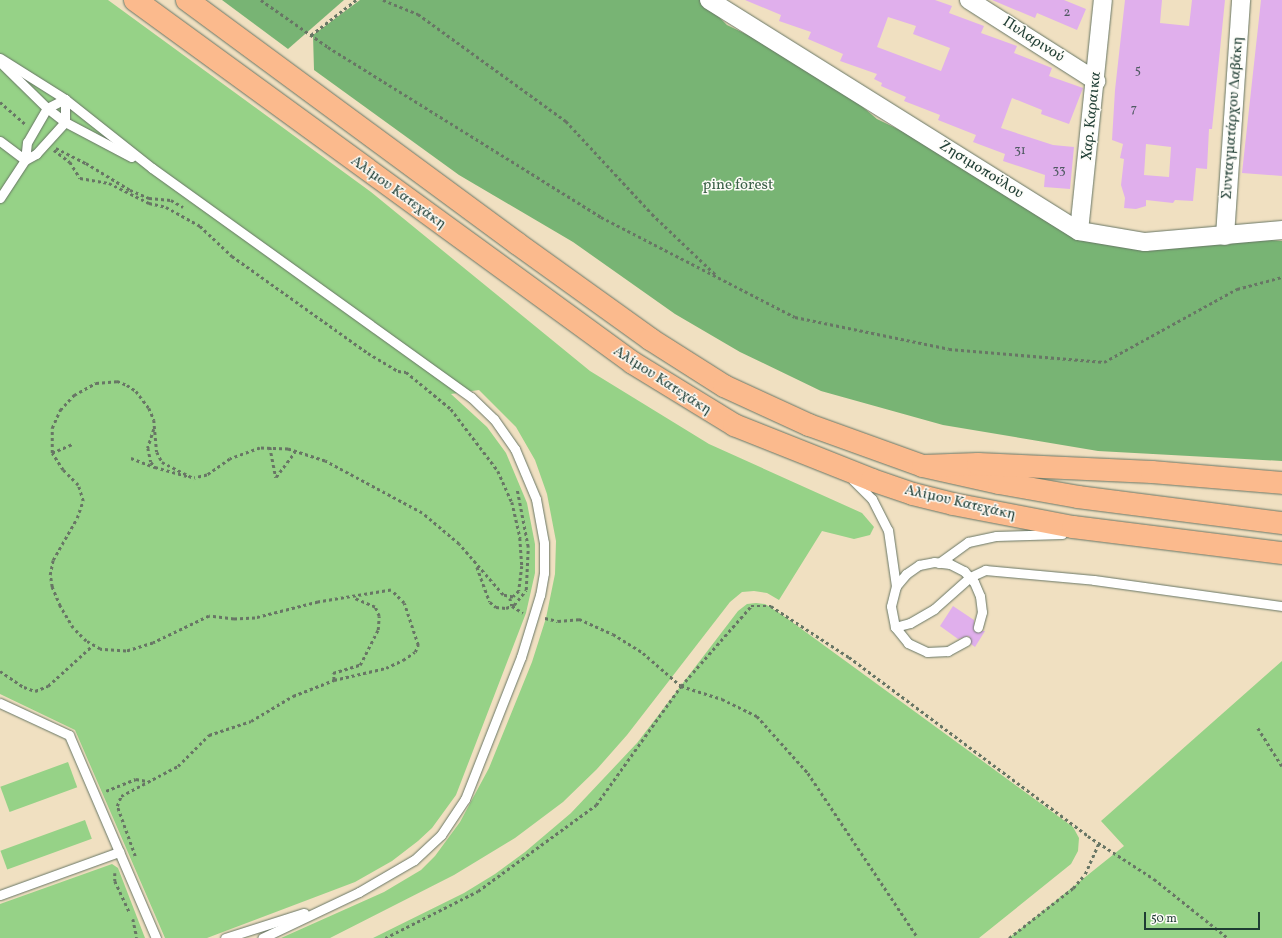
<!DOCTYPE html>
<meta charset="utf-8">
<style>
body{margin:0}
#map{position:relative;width:1282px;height:938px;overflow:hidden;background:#f0e0c1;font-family:Vollkorn,serif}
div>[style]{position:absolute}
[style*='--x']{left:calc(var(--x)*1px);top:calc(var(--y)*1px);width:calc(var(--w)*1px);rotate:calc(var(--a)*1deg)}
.green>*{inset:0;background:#96d287;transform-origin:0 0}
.forest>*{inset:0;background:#78b474}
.building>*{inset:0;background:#e0afec}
.path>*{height:2.5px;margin-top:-1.25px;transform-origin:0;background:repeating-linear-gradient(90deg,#687665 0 3px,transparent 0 6px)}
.roads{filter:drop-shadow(0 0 1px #687665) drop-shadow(0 0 1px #687665)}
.lane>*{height:9px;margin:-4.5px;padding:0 4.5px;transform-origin:4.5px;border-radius:4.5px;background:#fff}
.street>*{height:18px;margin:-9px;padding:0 9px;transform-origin:9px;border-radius:9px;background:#fff}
.primary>*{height:22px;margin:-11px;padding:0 11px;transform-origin:11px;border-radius:11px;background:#fbba8d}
.highway>*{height:22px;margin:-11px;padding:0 11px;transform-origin:11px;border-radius:11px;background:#fbba8d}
span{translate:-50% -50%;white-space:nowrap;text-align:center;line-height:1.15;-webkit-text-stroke:3px #fdfcf7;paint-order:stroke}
.number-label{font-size:13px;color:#4f5a62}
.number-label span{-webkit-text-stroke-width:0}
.street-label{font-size:15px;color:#1f3d34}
.park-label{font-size:15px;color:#3d6249}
.scale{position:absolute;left:1144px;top:912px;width:116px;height:18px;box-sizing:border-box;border:2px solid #1f3d34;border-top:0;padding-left:5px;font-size:12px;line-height:14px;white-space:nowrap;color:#1f3d34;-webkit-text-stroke:3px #fdfcf7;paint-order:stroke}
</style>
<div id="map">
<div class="green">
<i style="clip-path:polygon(0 0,108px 0,371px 192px,590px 371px,709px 444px,862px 513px,874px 527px,870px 535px,854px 539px,822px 531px,779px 600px,767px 593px,754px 591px,742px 592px,730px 602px,627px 735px,597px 769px,563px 802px,515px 838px,454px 875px,330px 938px,281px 938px,384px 892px,421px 870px,435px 856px,460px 822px,489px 768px,532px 662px,546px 618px,555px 574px,556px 541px,547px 494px,535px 460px,516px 427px,479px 390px,451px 394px,487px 427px,506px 453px,527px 503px,535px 544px,535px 573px,526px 613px,456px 795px,432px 828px,418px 841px,392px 861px,355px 882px,207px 938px,165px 938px,75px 730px,0 694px)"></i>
<i style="clip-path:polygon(756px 603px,765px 604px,781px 614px,1073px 827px,1079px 838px,1078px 851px,1071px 864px,979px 938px,373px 938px,464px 893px,495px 874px,525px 852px,571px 813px,637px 743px,738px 611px,747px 604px)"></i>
<i style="clip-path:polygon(1282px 661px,1282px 938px,1009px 938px,1124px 846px,1101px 821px)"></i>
<i style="left:68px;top:762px;width:27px;height:72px;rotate:70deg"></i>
<i style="left:85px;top:820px;width:20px;height:90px;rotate:70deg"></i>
<i style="clip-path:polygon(112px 864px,118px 868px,145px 938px,0 938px,0 904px)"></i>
</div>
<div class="forest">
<i style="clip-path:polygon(222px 0,344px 0,288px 49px)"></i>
<i style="clip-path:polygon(360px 0,702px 0,727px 25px,815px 67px,877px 119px,976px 167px,1055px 217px,1144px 242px,1223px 236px,1282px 241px,1282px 461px,1098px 451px,943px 425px,821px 391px,740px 352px,675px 314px,573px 242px,459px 175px,314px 70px,313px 35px)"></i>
</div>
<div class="building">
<i style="clip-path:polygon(evenodd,745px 0,935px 0,952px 6px,949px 13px,984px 26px,981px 33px,1017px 46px,1014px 53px,1052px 68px,1049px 76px,1083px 88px,1069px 124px,1041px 114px,1042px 110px,1012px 98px,1001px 128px,1053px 145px,1074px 147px,1070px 189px,1044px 187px,1045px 175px,1003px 161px,1005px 154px,973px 142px,976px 135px,938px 120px,940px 115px,904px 101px,906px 97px,881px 86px,882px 83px,874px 79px,877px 74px,840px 61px,843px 54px,808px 39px,811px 32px,779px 21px,781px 15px,745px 0,888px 17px,916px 26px,913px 34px,950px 48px,941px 71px,877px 47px,888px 17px)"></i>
<i style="clip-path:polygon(992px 0,1064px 0,1086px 9px,1077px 30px,1037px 13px,1035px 18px)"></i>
<i style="clip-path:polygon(evenodd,1125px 0,1162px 0,1160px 23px,1189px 26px,1192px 0,1225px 0,1212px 129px,1209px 129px,1207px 169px,1196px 168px,1193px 201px,1175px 200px,1173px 203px,1146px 200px,1146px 206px,1136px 209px,1124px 208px,1125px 198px,1121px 185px,1124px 159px,1120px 158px,1123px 144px,1112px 140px,1115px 90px,1125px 0,1146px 144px,1171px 147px,1169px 177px,1144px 175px,1146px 144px)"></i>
<i style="clip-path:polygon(1261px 0,1282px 0,1282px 176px,1242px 173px)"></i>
<i style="clip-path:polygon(953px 606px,974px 620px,974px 631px,985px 631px,975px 647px,971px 644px,969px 636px,958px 639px,940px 626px)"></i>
</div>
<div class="path">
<i style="--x:261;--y:0;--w:82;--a:35"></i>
<i style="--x:328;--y:47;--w:322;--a:31.9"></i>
<i style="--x:601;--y:217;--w:218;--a:27.3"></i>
<i style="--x:795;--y:317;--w:157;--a:11.7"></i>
<i style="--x:949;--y:349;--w:156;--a:4.8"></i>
<i style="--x:1104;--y:362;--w:152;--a:-28.8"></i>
<i style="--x:1237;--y:289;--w:47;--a:-14.9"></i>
<i style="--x:383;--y:0;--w:38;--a:22"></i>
<i style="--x:418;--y:14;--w:183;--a:35.9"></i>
<i style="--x:566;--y:121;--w:127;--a:47.2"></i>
<i style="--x:652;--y:214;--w:88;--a:43.6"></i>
<i style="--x:311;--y:35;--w:57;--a:-37.9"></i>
<i style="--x:0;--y:102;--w:33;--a:41"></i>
<i style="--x:56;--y:148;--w:34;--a:27"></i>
<i style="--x:86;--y:163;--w:52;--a:31.5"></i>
<i style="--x:130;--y:190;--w:21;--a:23"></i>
<i style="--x:149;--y:198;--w:22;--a:5"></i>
<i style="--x:171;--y:200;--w:14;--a:30"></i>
<i style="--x:54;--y:150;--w:20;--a:37"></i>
<i style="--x:70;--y:162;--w:19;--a:58"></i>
<i style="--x:80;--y:178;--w:29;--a:10"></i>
<i style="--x:109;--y:183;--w:45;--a:26.6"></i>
<i style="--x:149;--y:203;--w:17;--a:13"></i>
<i style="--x:166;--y:207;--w:39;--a:29"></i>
<i style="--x:200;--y:226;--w:44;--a:43.2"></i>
<i style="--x:232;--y:256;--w:167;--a:35.5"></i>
<i style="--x:368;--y:353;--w:35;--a:31"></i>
<i style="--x:398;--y:371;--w:8;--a:7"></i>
<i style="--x:406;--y:372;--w:58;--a:39.4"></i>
<i style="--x:451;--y:409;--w:78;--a:52.8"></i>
<i style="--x:498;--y:471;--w:34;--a:66"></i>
<i style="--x:512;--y:502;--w:37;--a:77"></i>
<i style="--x:520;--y:538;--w:28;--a:86"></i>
<i style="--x:522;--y:566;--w:25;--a:97"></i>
<i style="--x:519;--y:591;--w:8;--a:135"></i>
<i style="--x:513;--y:597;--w:10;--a:-169"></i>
<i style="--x:503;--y:595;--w:67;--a:-130.8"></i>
<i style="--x:459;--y:544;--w:48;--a:-140"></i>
<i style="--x:422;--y:513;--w:110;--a:-151.8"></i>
<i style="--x:325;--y:461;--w:39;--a:-162"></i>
<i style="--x:288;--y:449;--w:28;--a:-178"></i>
<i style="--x:260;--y:448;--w:32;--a:160"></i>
<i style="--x:230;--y:459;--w:28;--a:145"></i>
<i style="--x:207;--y:475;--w:13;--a:167"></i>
<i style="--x:154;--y:429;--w:20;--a:108"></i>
<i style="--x:148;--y:448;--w:14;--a:78"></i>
<i style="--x:151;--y:462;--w:6;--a:51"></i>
<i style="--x:155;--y:467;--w:35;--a:16"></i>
<i style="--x:270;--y:447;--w:31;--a:79"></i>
<i style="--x:276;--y:477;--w:31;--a:-53"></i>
<i style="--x:52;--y:453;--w:22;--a:-24"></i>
<i style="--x:131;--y:458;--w:26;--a:21"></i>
<i style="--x:477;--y:567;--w:37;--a:70"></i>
<i style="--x:490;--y:602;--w:8;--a:40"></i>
<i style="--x:496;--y:607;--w:10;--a:6"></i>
<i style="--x:506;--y:608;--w:9;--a:-21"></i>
<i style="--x:514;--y:605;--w:19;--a:-51"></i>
<i style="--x:526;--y:590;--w:43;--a:-87.3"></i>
<i style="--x:528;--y:547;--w:58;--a:-100.9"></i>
<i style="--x:510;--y:598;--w:8;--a:76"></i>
<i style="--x:512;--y:606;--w:13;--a:32"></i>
<i style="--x:545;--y:618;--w:13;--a:13"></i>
<i style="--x:558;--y:621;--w:21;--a:-5"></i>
<i style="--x:579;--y:619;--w:37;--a:24"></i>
<i style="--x:613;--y:634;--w:36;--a:32"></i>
<i style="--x:643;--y:653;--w:50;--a:41"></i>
<i style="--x:681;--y:686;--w:43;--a:17.6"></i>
<i style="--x:722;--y:699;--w:39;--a:26"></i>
<i style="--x:757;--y:716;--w:76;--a:48.2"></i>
<i style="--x:808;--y:773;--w:198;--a:56.3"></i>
<i style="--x:0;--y:671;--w:29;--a:34"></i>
<i style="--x:24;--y:687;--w:12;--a:20"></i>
<i style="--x:35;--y:691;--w:14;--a:-21"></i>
<i style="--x:48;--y:686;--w:59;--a:-42.3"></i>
<i style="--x:334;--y:680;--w:7;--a:-98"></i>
<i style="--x:333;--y:673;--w:28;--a:-17"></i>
<i style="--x:360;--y:665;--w:39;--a:-63"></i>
<i style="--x:378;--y:630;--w:14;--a:-86"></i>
<i style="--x:379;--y:616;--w:10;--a:-114"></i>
<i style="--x:375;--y:607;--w:23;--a:-157"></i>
<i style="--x:1258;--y:728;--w:45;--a:57.7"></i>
<i style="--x:106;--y:791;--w:32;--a:-22"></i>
<i style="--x:136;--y:779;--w:11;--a:10"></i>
<i style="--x:135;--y:856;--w:53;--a:-109.8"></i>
<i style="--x:117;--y:806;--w:11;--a:-68"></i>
<i style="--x:121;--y:796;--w:64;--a:-27.8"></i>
<i style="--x:178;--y:766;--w:44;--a:-45"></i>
<i style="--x:209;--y:735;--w:44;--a:-18.4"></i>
<i style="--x:251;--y:721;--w:49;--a:-30.8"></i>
<i style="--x:293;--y:696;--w:44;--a:-21.3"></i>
<i style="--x:334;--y:680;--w:53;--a:-13"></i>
<i style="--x:386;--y:668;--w:19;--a:-25"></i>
<i style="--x:403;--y:660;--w:14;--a:-34"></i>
<i style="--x:415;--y:652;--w:8;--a:-67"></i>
<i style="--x:418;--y:645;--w:44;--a:-108.4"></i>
<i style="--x:404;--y:603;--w:18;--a:-135"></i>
<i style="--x:391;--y:590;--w:74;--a:170.7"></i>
<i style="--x:318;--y:602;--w:65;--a:165.7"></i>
<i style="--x:255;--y:618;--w:21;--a:177"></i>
<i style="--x:234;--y:619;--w:25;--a:-173"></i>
<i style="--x:209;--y:616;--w:62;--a:154.3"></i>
<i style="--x:153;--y:643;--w:28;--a:163"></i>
<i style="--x:126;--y:651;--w:26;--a:-176"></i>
<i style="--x:100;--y:649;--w:16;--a:-150"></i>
<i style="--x:86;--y:641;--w:18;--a:-135"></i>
<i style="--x:73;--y:628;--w:26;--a:-121"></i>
<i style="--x:60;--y:606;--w:21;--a:-113"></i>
<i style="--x:52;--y:587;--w:12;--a:-99"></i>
<i style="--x:50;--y:575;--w:15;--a:-79"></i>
<i style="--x:53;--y:560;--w:48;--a:-60.3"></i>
<i style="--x:77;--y:518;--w:18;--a:-71"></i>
<i style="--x:83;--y:501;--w:17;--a:-107"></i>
<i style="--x:78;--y:485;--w:21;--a:-135"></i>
<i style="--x:63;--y:470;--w:20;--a:-123"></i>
<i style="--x:52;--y:453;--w:25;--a:-90"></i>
<i style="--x:52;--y:428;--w:20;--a:-66"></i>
<i style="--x:60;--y:410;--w:21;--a:-47"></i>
<i style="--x:74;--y:395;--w:25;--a:-29"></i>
<i style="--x:96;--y:383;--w:21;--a:-5"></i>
<i style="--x:117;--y:381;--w:11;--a:22"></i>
<i style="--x:127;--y:385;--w:11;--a:34"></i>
<i style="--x:136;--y:391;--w:21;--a:53"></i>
<i style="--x:149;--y:408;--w:13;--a:67"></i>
<i style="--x:154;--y:420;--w:32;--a:85"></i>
<i style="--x:157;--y:452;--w:11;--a:63"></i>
<i style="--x:162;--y:462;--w:36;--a:27"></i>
<i style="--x:115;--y:873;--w:8;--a:90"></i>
<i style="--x:115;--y:881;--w:35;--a:65"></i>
<i style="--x:133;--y:919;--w:19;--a:78"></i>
<i style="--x:385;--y:938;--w:104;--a:-26.8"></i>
<i style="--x:478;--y:891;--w:146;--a:-36.1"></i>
<i style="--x:596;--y:805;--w:146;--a:-54.5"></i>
<i style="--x:681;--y:686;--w:106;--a:-48.8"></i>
<i style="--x:751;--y:606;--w:20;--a:0"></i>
<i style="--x:771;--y:606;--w:93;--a:33.2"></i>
<i style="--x:849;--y:657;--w:299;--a:36.8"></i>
<i style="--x:1088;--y:836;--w:79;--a:33.1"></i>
<i style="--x:1154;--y:879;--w:95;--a:38.6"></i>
<i style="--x:1009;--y:938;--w:81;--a:-38"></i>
<i style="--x:1073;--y:888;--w:18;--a:-49"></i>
<i style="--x:1085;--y:874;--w:34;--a:-66"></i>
</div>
<div class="roads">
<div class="lane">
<i style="--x:0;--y:58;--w:77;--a:32.2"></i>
<i style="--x:65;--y:99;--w:111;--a:38.4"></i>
<i style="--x:152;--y:168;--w:393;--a:35.7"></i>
<i style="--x:471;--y:397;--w:32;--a:44"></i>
<i style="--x:494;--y:419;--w:37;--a:55"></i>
<i style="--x:515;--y:449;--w:54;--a:67.2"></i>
<i style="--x:536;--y:499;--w:45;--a:79.7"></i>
<i style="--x:544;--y:543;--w:30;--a:90"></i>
<i style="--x:544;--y:573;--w:22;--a:100"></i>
<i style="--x:540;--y:595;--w:65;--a:107"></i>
<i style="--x:521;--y:657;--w:153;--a:111.5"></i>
<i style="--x:465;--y:799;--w:43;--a:123.7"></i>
<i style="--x:441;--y:835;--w:37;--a:137"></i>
<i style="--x:414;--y:860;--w:64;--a:149.8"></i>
<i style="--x:359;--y:892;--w:107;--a:154.6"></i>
<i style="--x:0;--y:62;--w:66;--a:44.4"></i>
<i style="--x:47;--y:108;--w:23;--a:38"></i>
<i style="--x:65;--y:122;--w:75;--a:27.9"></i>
<i style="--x:0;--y:141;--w:31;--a:37"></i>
<i style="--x:0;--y:198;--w:45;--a:-56.7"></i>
<i style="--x:25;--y:160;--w:13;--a:-29"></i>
<i style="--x:36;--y:154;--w:43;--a:-47.8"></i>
<i style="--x:65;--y:122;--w:23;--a:-90"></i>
<i style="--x:65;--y:99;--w:20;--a:153"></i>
<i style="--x:47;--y:108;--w:39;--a:120"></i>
<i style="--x:27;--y:142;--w:18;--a:96"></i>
<i style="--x:853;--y:480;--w:27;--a:45"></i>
<i style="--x:872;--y:499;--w:35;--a:63"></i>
<i style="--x:888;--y:530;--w:57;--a:81.9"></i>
<i style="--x:939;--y:563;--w:36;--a:-36"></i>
<i style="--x:968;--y:542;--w:29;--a:-12"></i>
<i style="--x:996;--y:536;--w:66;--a:-1.7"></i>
<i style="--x:895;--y:627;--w:16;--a:-15"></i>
<i style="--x:910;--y:623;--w:28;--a:-30"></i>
<i style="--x:934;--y:609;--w:48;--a:-41.6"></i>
<i style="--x:970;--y:577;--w:17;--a:-25"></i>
<i style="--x:985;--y:570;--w:109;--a:5.2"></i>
<i style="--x:1094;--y:580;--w:190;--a:7.9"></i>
<i style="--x:966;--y:641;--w:21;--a:151"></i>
<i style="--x:948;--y:651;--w:21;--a:177"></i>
<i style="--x:927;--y:652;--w:21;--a:-155"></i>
<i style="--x:908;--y:643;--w:21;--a:-129"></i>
<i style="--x:895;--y:627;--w:21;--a:-101"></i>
<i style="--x:891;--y:606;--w:21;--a:-76"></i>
<i style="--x:896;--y:586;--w:16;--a:-50"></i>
<i style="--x:906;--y:574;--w:16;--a:-35"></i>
<i style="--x:919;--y:565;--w:15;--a:-11"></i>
<i style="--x:934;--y:562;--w:16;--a:7"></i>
<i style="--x:950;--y:564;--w:16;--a:27"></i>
<i style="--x:964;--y:571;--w:15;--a:48"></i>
<i style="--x:974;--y:582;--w:15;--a:67"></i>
<i style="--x:980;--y:596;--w:16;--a:83"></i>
<i style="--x:982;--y:612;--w:16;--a:105"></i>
<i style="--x:0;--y:703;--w:76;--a:24.9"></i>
<i style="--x:69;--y:735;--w:221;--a:66.8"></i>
<i style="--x:0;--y:895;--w:127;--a:-19.9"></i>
<i style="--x:225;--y:938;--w:83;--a:-17.6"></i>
</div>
<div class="street">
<i style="--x:709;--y:0;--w:436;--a:32"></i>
<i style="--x:1079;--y:231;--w:67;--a:9.5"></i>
<i style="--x:1145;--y:242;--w:138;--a:-5"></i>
<i style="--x:969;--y:0;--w:151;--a:32.5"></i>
<i style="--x:1079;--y:231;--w:232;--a:-84.1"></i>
<i style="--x:1225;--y:236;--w:237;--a:-86.1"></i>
</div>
<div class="primary">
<i style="--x:135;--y:0;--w:616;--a:36.09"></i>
<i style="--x:633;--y:363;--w:119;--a:31.5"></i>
<i style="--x:734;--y:425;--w:149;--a:21.7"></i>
<i style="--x:872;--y:480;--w:43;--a:18.9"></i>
<i style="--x:913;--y:494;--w:41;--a:14"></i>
<i style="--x:953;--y:504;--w:122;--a:10.9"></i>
<i style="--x:1073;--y:527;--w:211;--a:7.1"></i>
<i style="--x:187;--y:0;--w:411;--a:36.4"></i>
<i style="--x:518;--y:244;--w:163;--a:35.7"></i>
<i style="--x:650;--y:339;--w:88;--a:32.4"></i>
<i style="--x:724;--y:386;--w:94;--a:24.6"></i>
<i style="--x:809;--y:425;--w:121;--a:19.8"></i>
<i style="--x:923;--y:466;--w:78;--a:12.6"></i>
<i style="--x:999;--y:483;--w:80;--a:10"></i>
<i style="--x:1078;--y:497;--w:206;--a:7.3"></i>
</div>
<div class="highway">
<i style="--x:923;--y:466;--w:55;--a:-2.1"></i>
<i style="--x:978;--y:464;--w:174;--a:2.6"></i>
<i style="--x:1152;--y:472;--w:130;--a:4.8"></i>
</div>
</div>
<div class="number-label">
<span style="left:1067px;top:13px">2</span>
<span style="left:1138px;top:71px">5</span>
<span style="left:1134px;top:109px">7</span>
<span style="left:1020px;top:151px">31</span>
<span style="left:1059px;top:171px">33</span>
</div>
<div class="street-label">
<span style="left:1033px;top:40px;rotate:33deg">Πυλαρινού</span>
<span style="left:1092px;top:116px;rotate:-84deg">Χαρ. Καραικα</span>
<span style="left:1233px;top:118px;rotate:-86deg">Συνταγματάρχου Δαβάκη</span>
<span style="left:981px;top:170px;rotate:32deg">Ζησιμοπούλου</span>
<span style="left:398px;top:193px;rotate:36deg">Αλίμου Κατεχάκη</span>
<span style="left:662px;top:381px;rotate:33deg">Αλίμου Κατεχάκη</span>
<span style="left:960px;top:503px;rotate:13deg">Αλίμου Κατεχάκη</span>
</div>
<div class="park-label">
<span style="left:738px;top:186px">pine forest</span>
</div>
<div class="scale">50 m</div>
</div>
